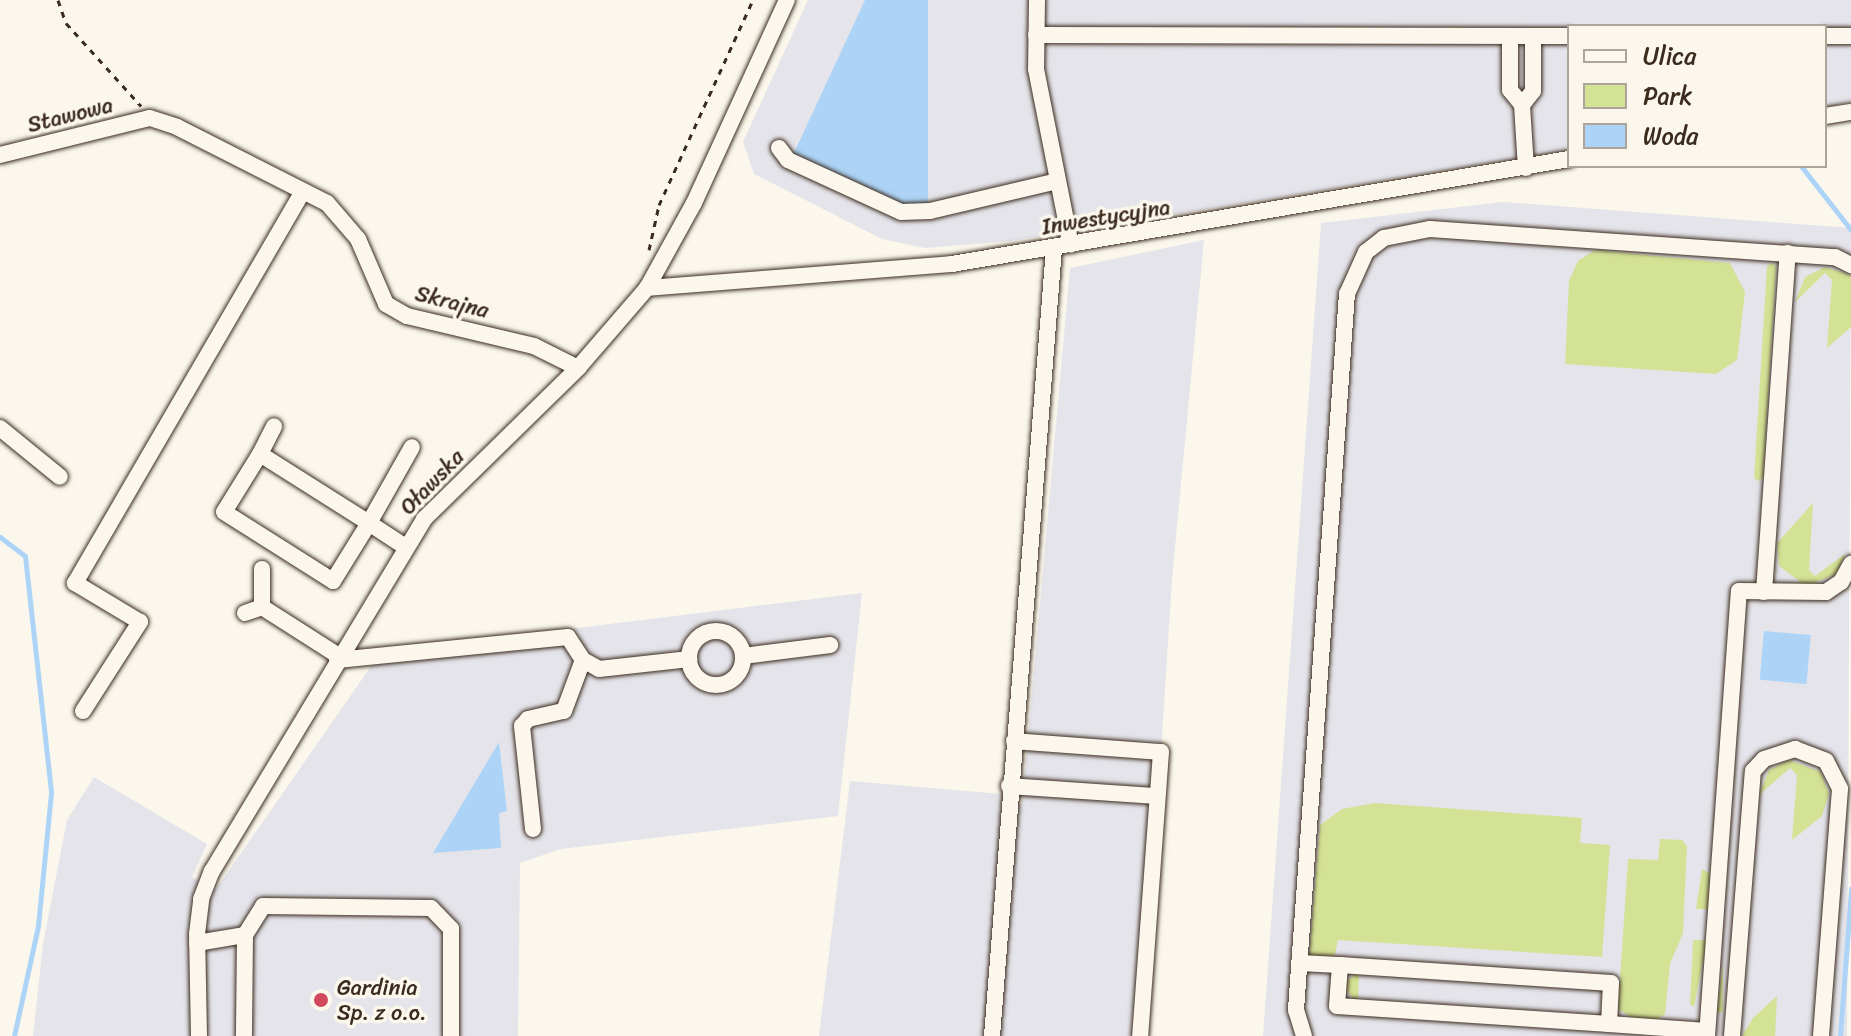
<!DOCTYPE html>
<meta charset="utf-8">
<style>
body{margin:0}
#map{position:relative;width:1851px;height:1036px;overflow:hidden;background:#fbf7ec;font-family:Sriracha,sans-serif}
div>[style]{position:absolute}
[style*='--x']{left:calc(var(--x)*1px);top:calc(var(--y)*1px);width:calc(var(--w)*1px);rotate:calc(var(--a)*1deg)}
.built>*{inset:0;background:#e4e4ea}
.green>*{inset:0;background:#d4e296}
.water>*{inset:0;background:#add4f7;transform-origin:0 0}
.stream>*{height:5px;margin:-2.5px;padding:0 2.5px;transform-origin:2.5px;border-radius:2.5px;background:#add4f7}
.path>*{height:3px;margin-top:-1.5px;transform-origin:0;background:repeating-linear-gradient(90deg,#3b2a1e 0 6px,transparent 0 12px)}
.roads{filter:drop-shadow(0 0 2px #3b2a1e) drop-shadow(0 0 2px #3b2a1e)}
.minor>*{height:16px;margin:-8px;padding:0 8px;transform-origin:8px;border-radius:8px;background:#fbf7ec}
.minor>.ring{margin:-8px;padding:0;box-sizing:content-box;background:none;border:16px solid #fbf7ec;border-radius:50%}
.dots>*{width:22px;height:22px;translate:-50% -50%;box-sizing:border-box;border:4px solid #fbf7ec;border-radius:50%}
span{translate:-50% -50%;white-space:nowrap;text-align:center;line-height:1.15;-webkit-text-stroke:7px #fbf7ec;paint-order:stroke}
.street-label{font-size:22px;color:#3b2a1e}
.poi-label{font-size:22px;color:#3b2a1e}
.left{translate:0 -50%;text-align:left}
.legend{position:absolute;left:1567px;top:24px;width:260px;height:144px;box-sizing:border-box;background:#fbf7ec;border:2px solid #aea59a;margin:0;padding:10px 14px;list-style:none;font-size:24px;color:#3b2a1e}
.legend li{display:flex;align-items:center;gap:16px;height:40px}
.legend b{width:40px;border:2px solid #aea59a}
</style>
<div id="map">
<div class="built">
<i style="clip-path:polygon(808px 0,1851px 0,1851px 102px,1825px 107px,1825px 26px,1569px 26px,1569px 150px,1012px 241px,925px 248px,882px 239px,754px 174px,743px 142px)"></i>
<i style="clip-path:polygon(1503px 202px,1851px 228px,1847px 1036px,1263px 1036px,1321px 223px)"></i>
<i style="clip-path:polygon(1204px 240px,1172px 579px,1143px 1036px,819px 1036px,850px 781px,1001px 794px,1022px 805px,1070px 268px)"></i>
<i style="clip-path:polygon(862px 593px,838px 816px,561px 849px,520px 863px,518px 1036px,33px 1036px,43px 944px,67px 820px,94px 777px,207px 844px,192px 877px,216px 889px,381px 652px)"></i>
</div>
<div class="green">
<i style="clip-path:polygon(1595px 250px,1730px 263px,1745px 292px,1737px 360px,1716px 374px,1565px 364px,1569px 281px,1578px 261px)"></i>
<i style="clip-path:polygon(1772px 263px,1776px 267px,1763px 478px,1758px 481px,1754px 478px,1767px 266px)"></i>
<i style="clip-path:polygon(1825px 267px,1851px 275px,1851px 327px,1827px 348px,1832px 280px,1825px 273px,1795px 302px,1805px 277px)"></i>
<i style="clip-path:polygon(1813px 503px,1809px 570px,1815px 576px,1845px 554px,1837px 574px,1806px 586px,1779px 566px,1777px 543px)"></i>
<i style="clip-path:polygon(1789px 760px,1821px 772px,1829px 794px,1822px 816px,1792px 840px,1797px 775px,1790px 768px,1759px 795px,1769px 770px)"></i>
<i style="clip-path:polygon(1375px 803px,1582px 818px,1580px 843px,1610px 845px,1602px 957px,1338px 940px,1334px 959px,1309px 959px,1320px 825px,1342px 809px)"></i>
<i style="clip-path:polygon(1660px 839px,1682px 840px,1687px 846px,1683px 933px,1670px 964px,1665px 1014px,1658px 1019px,1632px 1018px,1618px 1009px,1628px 859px,1658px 860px)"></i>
<i style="clip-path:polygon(1702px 869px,1711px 874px,1709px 909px,1696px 909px)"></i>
<i style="clip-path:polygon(1693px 940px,1707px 940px,1694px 1007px,1690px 1004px)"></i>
<i style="clip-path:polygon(1723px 962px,1723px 1011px,1720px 1013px,1717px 1011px)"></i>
<i style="clip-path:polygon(1359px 972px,1358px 1000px,1355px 1000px,1345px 990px,1346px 981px)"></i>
<i style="clip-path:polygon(1777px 996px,1775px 1036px,1742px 1036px,1753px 1018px)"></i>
</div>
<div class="water">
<i style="clip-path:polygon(865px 0,928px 0,928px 204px,893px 204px,793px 155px)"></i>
<i style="left:1764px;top:631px;width:47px;height:49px;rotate:5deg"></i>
<i style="clip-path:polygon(499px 742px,507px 811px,499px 813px,501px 848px,433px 853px)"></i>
</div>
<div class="stream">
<i style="--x:1801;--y:166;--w:81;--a:52"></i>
<i style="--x:0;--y:537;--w:31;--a:37"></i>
<i style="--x:25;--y:556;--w:238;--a:83.7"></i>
<i style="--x:51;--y:793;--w:134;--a:95.6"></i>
<i style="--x:38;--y:926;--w:113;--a:102.3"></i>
<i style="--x:1840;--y:1036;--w:148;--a:-85.7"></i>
</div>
<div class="path">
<i style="--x:58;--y:0;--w:24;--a:71"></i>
<i style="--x:66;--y:23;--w:112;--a:47.9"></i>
<i style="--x:649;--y:250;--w:46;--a:-77.5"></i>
<i style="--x:659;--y:205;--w:226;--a:-65.4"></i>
</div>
<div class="roads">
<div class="minor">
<i style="--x:1037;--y:0;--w:69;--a:90.8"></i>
<i style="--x:1036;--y:69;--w:179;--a:78.8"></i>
<i style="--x:1036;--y:35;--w:533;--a:0.11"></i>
<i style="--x:1510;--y:36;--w:54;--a:90"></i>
<i style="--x:1510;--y:90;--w:19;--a:51"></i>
<i style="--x:1522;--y:105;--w:63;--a:86.4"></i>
<i style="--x:1825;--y:36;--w:26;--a:0"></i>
<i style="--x:1522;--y:105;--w:18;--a:-52"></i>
<i style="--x:1533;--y:91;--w:55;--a:-90"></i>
<i style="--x:1825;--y:116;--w:26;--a:-9"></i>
<i style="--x:779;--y:148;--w:15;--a:53"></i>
<i style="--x:788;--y:160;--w:124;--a:24.7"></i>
<i style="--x:901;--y:212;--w:29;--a:-2"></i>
<i style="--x:930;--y:211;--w:131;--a:-13.2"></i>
<i style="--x:0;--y:155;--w:154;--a:-13.9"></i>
<i style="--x:150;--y:118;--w:28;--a:18"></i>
<i style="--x:177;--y:127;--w:168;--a:26.9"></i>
<i style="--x:327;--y:203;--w:48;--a:49.3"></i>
<i style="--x:358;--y:239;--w:71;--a:66.7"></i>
<i style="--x:386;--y:304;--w:24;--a:30"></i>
<i style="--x:407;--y:316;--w:130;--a:13.3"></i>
<i style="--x:534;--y:346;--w:49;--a:26.6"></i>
<i style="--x:647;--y:288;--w:306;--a:-4.5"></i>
<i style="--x:952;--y:264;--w:626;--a:-9.66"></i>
<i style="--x:0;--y:428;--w:77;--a:39.2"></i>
<i style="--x:260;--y:454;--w:31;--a:-63"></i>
<i style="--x:404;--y:546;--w:42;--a:-146.7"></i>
<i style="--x:369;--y:523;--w:129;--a:-147.7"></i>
<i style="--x:260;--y:454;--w:68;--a:121.8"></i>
<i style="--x:224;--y:512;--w:129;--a:32.3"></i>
<i style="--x:333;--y:581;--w:68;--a:-58.2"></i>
<i style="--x:369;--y:523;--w:87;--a:-60.5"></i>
<i style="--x:262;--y:569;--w:38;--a:90"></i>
<i style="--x:262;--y:607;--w:91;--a:32.5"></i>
<i style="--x:1764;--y:592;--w:340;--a:-86"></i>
<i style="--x:245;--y:613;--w:18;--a:-19"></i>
<i class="ring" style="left:689px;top:631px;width:38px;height:38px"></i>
<i style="--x:743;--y:656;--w:88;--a:-7.2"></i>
<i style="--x:337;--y:660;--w:232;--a:-5.7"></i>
<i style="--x:568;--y:637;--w:27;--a:57"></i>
<i style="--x:583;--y:660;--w:18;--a:29"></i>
<i style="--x:599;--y:669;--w:91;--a:-6.3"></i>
<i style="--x:83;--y:711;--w:106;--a:-57.4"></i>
<i style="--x:140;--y:622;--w:76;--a:-149"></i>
<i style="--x:75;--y:583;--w:453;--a:-59.8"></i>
<i style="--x:1014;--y:741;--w:147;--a:4.3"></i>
<i style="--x:1161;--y:752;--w:285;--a:94.2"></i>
<i style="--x:1009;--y:786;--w:148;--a:3.9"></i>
<i style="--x:533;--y:829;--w:104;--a:-96.1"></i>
<i style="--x:522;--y:726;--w:9;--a:-49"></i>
<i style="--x:528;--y:719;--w:37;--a:-13"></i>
<i style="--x:564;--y:711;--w:54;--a:-69.6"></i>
<i style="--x:245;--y:935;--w:34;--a:-58"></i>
<i style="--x:263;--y:906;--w:168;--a:0.7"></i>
<i style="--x:431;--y:908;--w:29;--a:46"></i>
<i style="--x:451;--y:929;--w:107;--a:90"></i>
<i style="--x:197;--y:943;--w:49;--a:-9.5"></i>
<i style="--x:245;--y:935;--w:101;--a:90.6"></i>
<i style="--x:1299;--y:963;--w:41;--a:2.8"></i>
<i style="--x:1609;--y:1024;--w:41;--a:-87.2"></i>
<i style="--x:1611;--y:983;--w:272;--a:-176.2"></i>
<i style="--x:1340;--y:965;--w:41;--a:94.2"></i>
<i style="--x:1337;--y:1006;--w:273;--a:3.8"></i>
<i style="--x:1609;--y:1024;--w:98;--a:4.1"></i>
<i style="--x:199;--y:1036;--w:102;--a:-91.1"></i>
<i style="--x:197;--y:934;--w:35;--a:-83"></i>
<i style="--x:201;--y:899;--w:30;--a:-69"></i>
<i style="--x:212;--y:871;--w:411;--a:-58.9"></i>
<i style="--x:424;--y:519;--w:216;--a:-44.4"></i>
<i style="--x:578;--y:368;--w:106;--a:-49.2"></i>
<i style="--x:647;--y:288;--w:97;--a:-61.1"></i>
<i style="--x:694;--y:203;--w:223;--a:-65.4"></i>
<i style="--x:992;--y:1036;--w:790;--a:-85.5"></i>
<i style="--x:1304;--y:1036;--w:27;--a:-107"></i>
<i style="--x:1296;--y:1010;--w:718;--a:-85.93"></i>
<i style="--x:1347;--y:294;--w:46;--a:-65.7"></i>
<i style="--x:1366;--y:252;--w:23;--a:-38"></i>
<i style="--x:1384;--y:238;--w:47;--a:-11.1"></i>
<i style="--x:1430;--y:229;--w:406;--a:4"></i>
<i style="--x:1835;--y:257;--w:18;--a:27"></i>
<i style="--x:1707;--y:1036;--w:446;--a:-85.9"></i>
<i style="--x:1739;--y:591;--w:87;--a:0.7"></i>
<i style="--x:1826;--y:592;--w:18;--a:-34"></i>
<i style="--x:1841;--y:582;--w:21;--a:-61"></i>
<i style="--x:1732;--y:1036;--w:266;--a:-85.5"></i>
<i style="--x:1753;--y:771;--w:16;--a:-47"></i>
<i style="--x:1764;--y:759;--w:33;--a:-18"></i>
<i style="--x:1795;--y:749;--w:33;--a:21"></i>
<i style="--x:1826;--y:761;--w:31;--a:63"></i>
<i style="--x:1840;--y:789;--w:248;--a:94.4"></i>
</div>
</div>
<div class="dots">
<i style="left:321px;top:1000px;background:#d1495b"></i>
</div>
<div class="street-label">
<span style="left:70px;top:115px;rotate:-14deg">Stawowa</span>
<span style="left:1106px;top:217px;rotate:-9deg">Inwestycyjna</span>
<span style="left:452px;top:302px;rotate:14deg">Skrajna</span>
<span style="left:432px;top:482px;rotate:-46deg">Oławska</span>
</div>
<div class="poi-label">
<span class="left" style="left:337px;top:1000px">Gardinia<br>Sp. z o.o.</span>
</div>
<ul class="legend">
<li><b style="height:10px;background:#fbf7ec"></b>Ulica</li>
<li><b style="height:22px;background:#d4e296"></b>Park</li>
<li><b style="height:22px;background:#add4f7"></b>Woda</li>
</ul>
</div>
